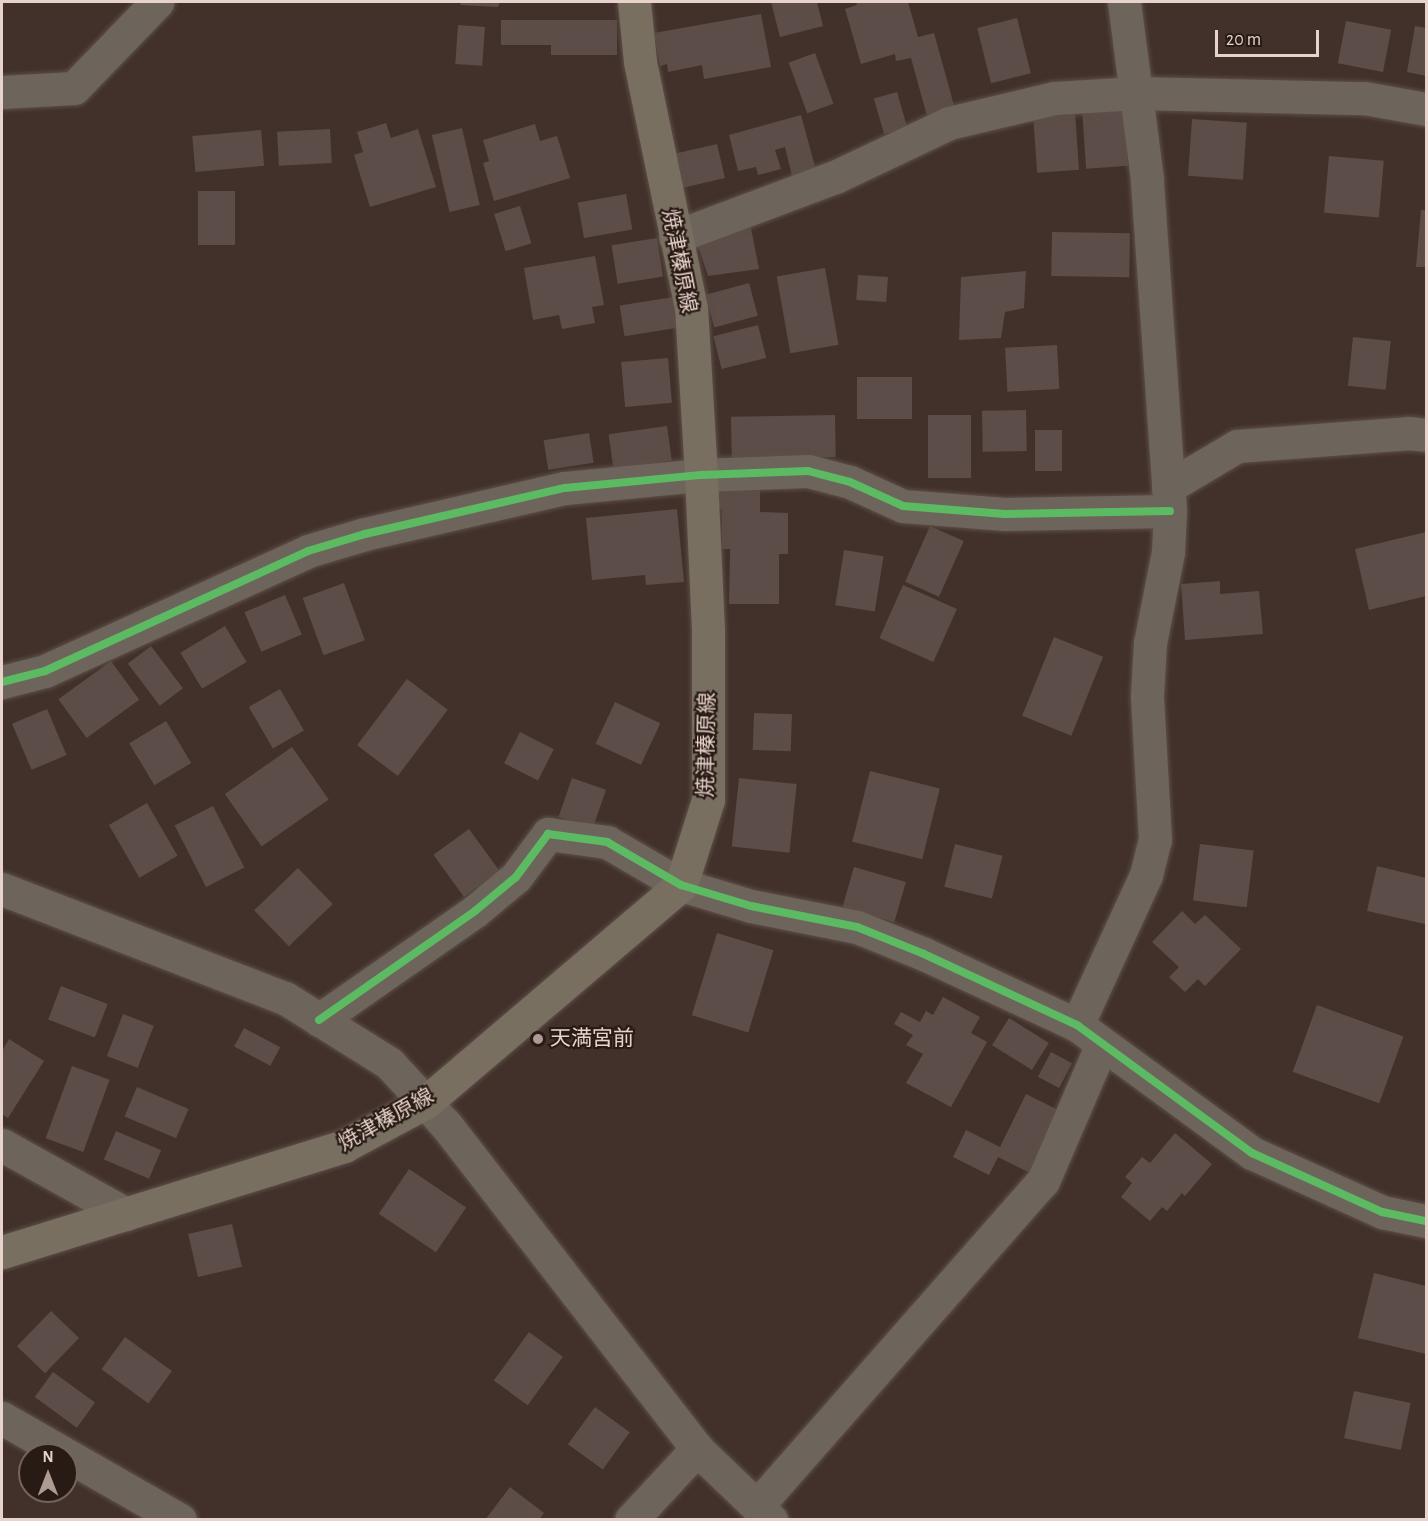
<!DOCTYPE html>
<meta charset="utf-8">
<style>
body{margin:0}
#map{position:relative;width:1428px;height:1521px;overflow:hidden;background:#42312b;font-family:"Alegreya Sans","Noto Sans JP",sans-serif}
div>[style]{position:absolute}
[style*='--x']{left:calc(var(--x)*1px);top:calc(var(--y)*1px);width:calc(var(--w)*1px);rotate:calc(var(--a)*1deg)}
.building>*{inset:0;background:#5c4d48;transform-origin:0 0}
.roads{filter:drop-shadow(0 0 2px #5e4f49) drop-shadow(0 0 2px #5e4f49)}
.minor>*{height:33px;margin:-16.5px;padding:0 16.5px;transform-origin:16.5px;border-radius:16.5px;background:#6d655b}
.tertiary>*{height:33px;margin:-16.5px;padding:0 16.5px;transform-origin:16.5px;border-radius:16.5px;background:#6d655b}
.primary>*{height:33px;margin:-16.5px;padding:0 16.5px;transform-origin:16.5px;border-radius:16.5px;background:#786f60}
.cycleway>*{height:8px;margin:-4px;padding:0 4px;transform-origin:4px;border-radius:4px;background:#5cba63}
.dots>*{width:16px;height:16px;translate:-50% -50%;box-sizing:border-box;border:3px solid #281a14;border-radius:50%}
span{translate:-50% -50%;white-space:nowrap;text-align:center;line-height:1.15;-webkit-text-stroke:4.5px #281a14;paint-order:stroke}
.street-label{font-size:21px;color:#e7d3cb}
.poi-label{font-size:21px;color:#e7d3cb}
.left{translate:0 -50%;text-align:left}
.frame{position:absolute;inset:0;border:3px solid #e7d3cb;pointer-events:none}
.north{position:absolute;left:18px;top:1443px;width:60px;height:60px;box-sizing:border-box;background:#281a14;border:2px solid #74645d;border-radius:50%;rotate:0deg;font-size:16px;font-weight:700;line-height:24px;text-align:center;color:#e7d3cb}
.north::after{content:'';display:block;margin:auto;width:21px;height:27px;background:#ad9a93;clip-path:polygon(50% 0,100% 100%,50% 72%,0 100%)}
.scale{position:absolute;left:1215px;top:30px;width:104px;height:27px;box-sizing:border-box;border:3px solid #e7d3cb;border-top:0;padding-left:8px;font-size:18px;line-height:21px;white-space:nowrap;color:#e7d3cb;-webkit-text-stroke:4px #281a14;paint-order:stroke}
</style>
<div id="map">
<div class="building">
<i style="clip-path:polygon(461px 2px,500px 2px,498px 7px,460px 5px)"></i>
<i style="clip-path:polygon(771px 2px,817px 2px,823px 26px,780px 37px)"></i>
<i style="clip-path:polygon(856px 2px,908px 2px,918px 37px,934px 33px,955px 109px,927px 116px,911px 58px,896px 61px,895px 54px,861px 64px,845px 9px,857px 5px)"></i>
<i style="clip-path:polygon(761px 14px,771px 67px,704px 79px,702px 65px,668px 72px,667px 64px,660px 66px,654px 33px)"></i>
<i style="left:1017px;top:18px;width:57px;height:41px;rotate:76deg"></i>
<i style="clip-path:polygon(501px 20px,617px 20px,617px 55px,551px 55px,551px 45px,501px 45px)"></i>
<i style="left:1346px;top:21px;width:46px;height:43px;rotate:11deg"></i>
<i style="left:458px;top:25px;width:27px;height:39px;rotate:4deg"></i>
<i style="clip-path:polygon(1415px 26px,1426px 28px,1426px 76px,1407px 72px)"></i>
<i style="left:815px;top:53px;width:54px;height:28px;rotate:70deg"></i>
<i style="left:897px;top:92px;width:37px;height:24px;rotate:74deg"></i>
<i style="left:1124px;top:108px;width:58px;height:42px;rotate:86deg"></i>
<i style="left:1075px;top:112px;width:58px;height:42px;rotate:86deg"></i>
<i style="clip-path:polygon(801px 115px,816px 170px,792px 176px,785px 147px,775px 150px,781px 169px,758px 175px,756px 167px,738px 171px,729px 135px)"></i>
<i style="left:1192px;top:119px;width:55px;height:57px;rotate:4deg"></i>
<i style="clip-path:polygon(386px 123px,391px 138px,418px 129px,436px 187px,370px 207px,354px 155px,363px 152px,357px 132px)"></i>
<i style="clip-path:polygon(535px 124px,540px 141px,557px 136px,570px 178px,494px 201px,483px 163px,489px 161px,483px 140px)"></i>
<i style="left:462px;top:128px;width:79px;height:31px;rotate:77deg"></i>
<i style="left:330px;top:129px;width:34px;height:53px;rotate:87deg"></i>
<i style="left:261px;top:130px;width:36px;height:69px;rotate:85deg"></i>
<i style="left:717px;top:144px;width:35px;height:46px;rotate:77deg"></i>
<i style="left:1329px;top:156px;width:55px;height:57px;rotate:5deg"></i>
<i style="left:198px;top:191px;width:37px;height:54px"></i>
<i style="left:626px;top:194px;width:36px;height:49px;rotate:80deg"></i>
<i style="left:520px;top:206px;width:39px;height:27px;rotate:73deg"></i>
<i style="clip-path:polygon(1421px 210px,1426px 210px,1426px 267px,1416px 267px)"></i>
<i style="clip-path:polygon(750px 223px,759px 269px,708px 276px,697px 243px)"></i>
<i style="left:1052px;top:232px;width:78px;height:44px;rotate:1deg"></i>
<i style="left:657px;top:238px;width:39px;height:46px;rotate:81deg"></i>
<i style="clip-path:polygon(595px 256px,604px 305px,592px 307px,595px 323px,562px 329px,559px 315px,533px 320px,524px 268px)"></i>
<i style="left:825px;top:268px;width:78px;height:49px;rotate:80deg"></i>
<i style="clip-path:polygon(1026px 271px,1024px 308px,1005px 312px,1001px 338px,959px 340px,961px 277px)"></i>
<i style="left:858px;top:275px;width:30px;height:25px;rotate:4deg"></i>
<i style="left:749px;top:283px;width:34px;height:45px;rotate:75deg"></i>
<i style="left:674px;top:297px;width:31px;height:55px;rotate:81deg"></i>
<i style="left:758px;top:325px;width:34px;height:46px;rotate:76deg"></i>
<i style="left:1353px;top:337px;width:38px;height:49px;rotate:6deg"></i>
<i style="left:1057px;top:345px;width:44px;height:52px;rotate:87deg"></i>
<i style="left:668px;top:358px;width:45px;height:47px;rotate:85deg"></i>
<i style="left:857px;top:377px;width:55px;height:42px"></i>
<i style="left:1026px;top:410px;width:41px;height:44px;rotate:89deg"></i>
<i style="left:835px;top:415px;width:42px;height:104px;rotate:89deg"></i>
<i style="left:928px;top:415px;width:43px;height:63px"></i>
<i style="left:667px;top:426px;width:35px;height:59px;rotate:82deg"></i>
<i style="left:1035px;top:430px;width:27px;height:41px"></i>
<i style="left:589px;top:433px;width:30px;height:46px;rotate:81deg"></i>
<i style="clip-path:polygon(718px 486px,760px 486px,760px 512px,788px 513px,788px 554px,779px 554px,779px 604px,729px 604px,730px 549px,722px 549px,722px 509px,718px 509px)"></i>
<i style="clip-path:polygon(677px 509px,684px 582px,646px 585px,645px 575px,592px 580px,586px 518px)"></i>
<i style="left:930px;top:526px;width:37px;height:61px;rotate:24deg"></i>
<i style="clip-path:polygon(1426px 532px,1426px 596px,1369px 610px,1355px 549px)"></i>
<i style="left:844px;top:550px;width:40px;height:56px;rotate:9deg"></i>
<i style="clip-path:polygon(1220px 581px,1220px 594px,1259px 591px,1263px 634px,1185px 640px,1181px 584px)"></i>
<i style="left:344px;top:583px;width:61px;height:44px;rotate:70deg"></i>
<i style="left:903px;top:585px;width:59px;height:58px;rotate:24deg"></i>
<i style="left:285px;top:595px;width:43px;height:44px;rotate:67deg"></i>
<i style="left:225px;top:626px;width:42px;height:52px;rotate:59deg"></i>
<i style="left:1054px;top:637px;width:53px;height:85px;rotate:22deg"></i>
<i style="left:151px;top:646px;width:53px;height:29px;rotate:53deg"></i>
<i style="left:111px;top:661px;width:48px;height:65px;rotate:54deg"></i>
<i style="left:407px;top:679px;width:51px;height:83px;rotate:37deg"></i>
<i style="left:280px;top:689px;width:48px;height:36px;rotate:60deg"></i>
<i style="left:615px;top:702px;width:50px;height:46px;rotate:25deg"></i>
<i style="left:47px;top:709px;width:50px;height:38px;rotate:67deg"></i>
<i style="left:754px;top:713px;width:38px;height:37px;rotate:2deg"></i>
<i style="left:166px;top:721px;width:49px;height:43px;rotate:59deg"></i>
<i style="left:520px;top:732px;width:38px;height:35px;rotate:27deg"></i>
<i style="left:292px;top:747px;width:64px;height:82px;rotate:55deg"></i>
<i style="left:870px;top:771px;width:72px;height:73px;rotate:14deg"></i>
<i style="left:572px;top:778px;width:36px;height:41px;rotate:19deg"></i>
<i style="left:739px;top:778px;width:58px;height:69px;rotate:6deg"></i>
<i style="left:147px;top:803px;width:61px;height:44px;rotate:60deg"></i>
<i style="left:213px;top:806px;width:69px;height:43px;rotate:63deg"></i>
<i style="left:469px;top:829px;width:52px;height:44px;rotate:54deg"></i>
<i style="left:955px;top:844px;width:49px;height:44px;rotate:14deg"></i>
<i style="left:1200px;top:844px;width:54px;height:57px;rotate:7deg"></i>
<i style="clip-path:polygon(1377px 866px,1426px 878px,1425px 924px,1367px 911px)"></i>
<i style="left:854px;top:867px;width:54px;height:42px;rotate:16deg"></i>
<i style="left:298px;top:868px;width:50px;height:61px;rotate:46deg"></i>
<i style="clip-path:polygon(1182px 911px,1195px 924px,1205px 915px,1241px 949px,1205px 986px,1198px 979px,1185px 992px,1169px 977px,1179px 967px,1152px 942px)"></i>
<i style="left:717px;top:933px;width:59px;height:86px;rotate:17deg"></i>
<i style="left:61px;top:986px;width:50px;height:36px;rotate:21deg"></i>
<i style="clip-path:polygon(943px 997px,980px 1017px,971px 1033px,987px 1042px,951px 1107px,906px 1083px,923px 1054px,906px 1045px,913px 1035px,894px 1024px,901px 1012px,920px 1022px,926px 1011px,933px 1015px)"></i>
<i style="left:1317px;top:1005px;width:92px;height:71px;rotate:20deg"></i>
<i style="left:123px;top:1014px;width:33px;height:45px;rotate:21deg"></i>
<i style="left:1009px;top:1018px;width:47px;height:32px;rotate:32deg"></i>
<i style="left:244px;top:1028px;width:41px;height:21px;rotate:28deg"></i>
<i style="clip-path:polygon(9px 1039px,44px 1061px,8px 1118px,2px 1114px,2px 1051px)"></i>
<i style="left:1051px;top:1052px;width:24px;height:28px;rotate:28deg"></i>
<i style="left:72px;top:1066px;width:40px;height:77px;rotate:20deg"></i>
<i style="left:137px;top:1087px;width:56px;height:32px;rotate:23deg"></i>
<i style="clip-path:polygon(1026px 1094px,1060px 1111px,1030px 1173px,998px 1157px,989px 1175px,953px 1157px,966px 1130px,1000px 1147px)"></i>
<i style="left:116px;top:1131px;width:49px;height:31px;rotate:23deg"></i>
<i style="clip-path:polygon(1175px 1133px,1212px 1164px,1185px 1196px,1182px 1193px,1167px 1211px,1162px 1207px,1150px 1221px,1121px 1197px,1132px 1183px,1125px 1177px,1142px 1157px,1150px 1163px)"></i>
<i style="left:409px;top:1169px;width:69px;height:54px;rotate:34deg"></i>
<i style="left:232px;top:1224px;width:44px;height:45px;rotate:77deg"></i>
<i style="clip-path:polygon(1374px 1273px,1426px 1286px,1426px 1354px,1358px 1338px)"></i>
<i style="left:51px;top:1311px;width:39px;height:49px;rotate:44deg"></i>
<i style="left:529px;top:1332px;width:42px;height:60px;rotate:36deg"></i>
<i style="left:125px;top:1337px;width:58px;height:40px;rotate:36deg"></i>
<i style="left:53px;top:1372px;width:52px;height:31px;rotate:36deg"></i>
<i style="left:1354px;top:1391px;width:58px;height:48px;rotate:12deg"></i>
<i style="left:595px;top:1407px;width:43px;height:46px;rotate:36deg"></i>
<i style="clip-path:polygon(510px 1487px,544px 1513px,539px 1520px,485px 1520px)"></i>
</div>
<div class="roads">
<div class="minor">
<i style="--x:2;--y:92;--w:72;--a:-3.2"></i>
<i style="--x:74;--y:88;--w:120;--a:-46"></i>
<i style="--x:675;--y:237;--w:171;--a:-20.6"></i>
<i style="--x:835;--y:177;--w:126;--a:-25.3"></i>
<i style="--x:949;--y:123;--w:109;--a:-13.3"></i>
<i style="--x:1055;--y:98;--w:82;--a:-3.5"></i>
<i style="--x:1137;--y:93;--w:227;--a:1.3"></i>
<i style="--x:1364;--y:98;--w:63;--a:10.1"></i>
<i style="--x:1168;--y:487;--w:80;--a:-30.7"></i>
<i style="--x:1237;--y:446;--w:171;--a:-4.3"></i>
<i style="--x:1408;--y:433;--w:18;--a:6"></i>
<i style="--x:2;--y:682;--w:44;--a:-14.3"></i>
<i style="--x:45;--y:671;--w:289;--a:-24.5"></i>
<i style="--x:308;--y:551;--w:59;--a:-16.6"></i>
<i style="--x:365;--y:534;--w:205;--a:-13"></i>
<i style="--x:565;--y:488;--w:137;--a:-5.5"></i>
<i style="--x:701;--y:475;--w:107;--a:-2.1"></i>
<i style="--x:808;--y:471;--w:43;--a:14.7"></i>
<i style="--x:850;--y:482;--w:58;--a:24.4"></i>
<i style="--x:903;--y:506;--w:102;--a:4.5"></i>
<i style="--x:1005;--y:514;--w:165;--a:-1"></i>
<i style="--x:319;--y:1020;--w:190;--a:-34.9"></i>
<i style="--x:475;--y:911;--w:53;--a:-39.7"></i>
<i style="--x:516;--y:877;--w:54;--a:-53.3"></i>
<i style="--x:548;--y:834;--w:60;--a:7.7"></i>
<i style="--x:607;--y:842;--w:86;--a:30.2"></i>
<i style="--x:681;--y:885;--w:73;--a:16.7"></i>
<i style="--x:751;--y:906;--w:108;--a:11.2"></i>
<i style="--x:857;--y:927;--w:72;--a:21.9"></i>
<i style="--x:924;--y:954;--w:169;--a:24.9"></i>
<i style="--x:1077;--y:1025;--w:217;--a:36.2"></i>
<i style="--x:1252;--y:1153;--w:143;--a:24.4"></i>
<i style="--x:1382;--y:1212;--w:45;--a:11.6"></i>
<i style="--x:1077;--y:1025;--w:165;--a:-65.3"></i>
<i style="--x:1146;--y:875;--w:36;--a:-76"></i>
<i style="--x:1155;--y:840;--w:144;--a:-93.2"></i>
<i style="--x:1147;--y:696;--w:53;--a:-86.8"></i>
<i style="--x:1150;--y:643;--w:93;--a:-78.8"></i>
<i style="--x:1168;--y:552;--w:41;--a:-87.2"></i>
<i style="--x:1170;--y:511;--w:333;--a:-94"></i>
<i style="--x:1147;--y:179;--w:178;--a:-97.4"></i>
<i style="--x:2;--y:1145;--w:142;--a:29.1"></i>
<i style="--x:2;--y:1418;--w:205;--a:29.8"></i>
<i style="--x:757;--y:1506;--w:433;--a:-48.7"></i>
<i style="--x:1043;--y:1181;--w:149;--a:-66.7"></i>
<i style="--x:631;--y:1520;--w:97;--a:-47.1"></i>
</div>
<div class="tertiary">
<i style="--x:2;--y:889;--w:303;--a:21.1"></i>
<i style="--x:285;--y:998;--w:123;--a:32"></i>
<i style="--x:389;--y:1063;--w:84;--a:47.4"></i>
<i style="--x:446;--y:1125;--w:410;--a:52.2"></i>
<i style="--x:697;--y:1449;--w:103;--a:43.8"></i>
</div>
<div class="primary">
<i style="--x:2;--y:1252;--w:358;--a:-17.2"></i>
<i style="--x:344;--y:1146;--w:93;--a:-28.2"></i>
<i style="--x:426;--y:1102;--w:335;--a:-40.4"></i>
<i style="--x:681;--y:885;--w:89;--a:-72.4"></i>
<i style="--x:708;--y:800;--w:170;--a:-90"></i>
<i style="--x:708;--y:630;--w:155;--a:-92.6"></i>
<i style="--x:701;--y:475;--w:167;--a:-93.4"></i>
<i style="--x:691;--y:308;--w:252;--a:-101.7"></i>
<i style="--x:640;--y:61;--w:59;--a:-95.8"></i>
</div>
</div>
<div class="cycleway">
<i style="--x:2;--y:682;--w:44;--a:-14.3"></i>
<i style="--x:45;--y:671;--w:289;--a:-24.5"></i>
<i style="--x:308;--y:551;--w:59;--a:-16.6"></i>
<i style="--x:365;--y:534;--w:205;--a:-13"></i>
<i style="--x:565;--y:488;--w:137;--a:-5.5"></i>
<i style="--x:701;--y:475;--w:107;--a:-2.1"></i>
<i style="--x:808;--y:471;--w:43;--a:14.7"></i>
<i style="--x:850;--y:482;--w:58;--a:24.4"></i>
<i style="--x:903;--y:506;--w:102;--a:4.5"></i>
<i style="--x:1005;--y:514;--w:165;--a:-1"></i>
<i style="--x:319;--y:1020;--w:190;--a:-34.9"></i>
<i style="--x:475;--y:911;--w:53;--a:-39.7"></i>
<i style="--x:516;--y:877;--w:54;--a:-53.3"></i>
<i style="--x:548;--y:834;--w:60;--a:7.7"></i>
<i style="--x:607;--y:842;--w:86;--a:30.2"></i>
<i style="--x:681;--y:885;--w:73;--a:16.7"></i>
<i style="--x:751;--y:906;--w:108;--a:11.2"></i>
<i style="--x:857;--y:927;--w:72;--a:21.9"></i>
<i style="--x:924;--y:954;--w:169;--a:24.9"></i>
<i style="--x:1077;--y:1025;--w:217;--a:36.2"></i>
<i style="--x:1252;--y:1153;--w:143;--a:24.4"></i>
<i style="--x:1382;--y:1212;--w:45;--a:11.6"></i>
</div>
<div class="dots">
<i style="left:538px;top:1039px;background:#ad9a93"></i>
</div>
<div class="street-label">
<span style="left:679px;top:261px;rotate:79deg">焼津榛原線</span>
<span style="left:707px;top:745px;rotate:-89deg">焼津榛原線</span>
<span style="left:386px;top:1120px;rotate:-29deg">焼津榛原線</span>
</div>
<div class="poi-label">
<span class="left" style="left:550px;top:1039px">天満宮前</span>
</div>
<div class="frame"></div>
<div class="north">N</div>
<div class="scale">20 m</div>
</div>
